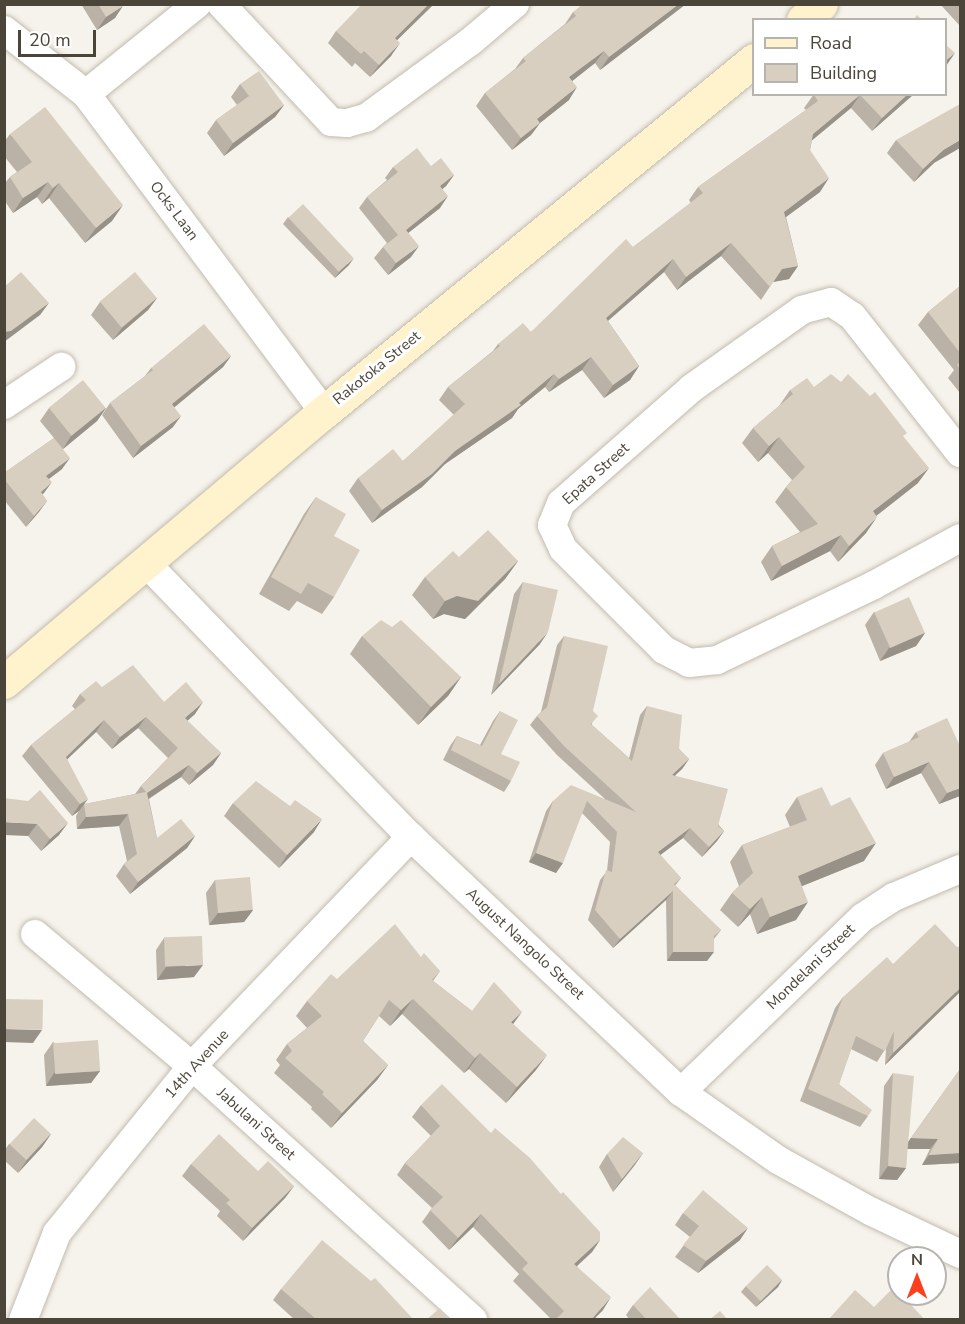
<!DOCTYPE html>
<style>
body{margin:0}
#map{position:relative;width:965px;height:1324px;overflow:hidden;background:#f6f3ec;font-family:"Nunito Sans",sans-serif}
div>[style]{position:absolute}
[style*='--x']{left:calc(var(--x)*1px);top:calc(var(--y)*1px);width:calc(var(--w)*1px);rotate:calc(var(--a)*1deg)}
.roads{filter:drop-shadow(0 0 2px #c2bbae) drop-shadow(0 0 2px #c2bbae)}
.street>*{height:28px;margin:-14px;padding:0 14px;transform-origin:14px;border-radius:14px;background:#fff}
.secondary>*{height:33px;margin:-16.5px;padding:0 16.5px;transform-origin:16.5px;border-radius:16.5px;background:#fff3cd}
.wall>*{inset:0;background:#bab2a6}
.shaded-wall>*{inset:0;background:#979187}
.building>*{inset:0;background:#d8cfc1;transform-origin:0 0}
span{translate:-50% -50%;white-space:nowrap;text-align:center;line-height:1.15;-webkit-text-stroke:6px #fff;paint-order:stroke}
.street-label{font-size:15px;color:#4b4439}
.frame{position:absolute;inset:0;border:6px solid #4b4439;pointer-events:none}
.legend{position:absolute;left:752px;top:18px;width:195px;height:78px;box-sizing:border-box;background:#fff;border:2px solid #b7b4b0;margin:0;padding:8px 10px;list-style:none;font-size:18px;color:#4b4439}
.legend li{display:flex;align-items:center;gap:12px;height:30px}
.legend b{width:30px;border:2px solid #b7b4b0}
.north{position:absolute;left:887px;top:1246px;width:60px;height:60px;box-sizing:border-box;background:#fff;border:2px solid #b7b4b0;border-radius:50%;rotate:0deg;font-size:16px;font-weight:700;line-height:24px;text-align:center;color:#4b4439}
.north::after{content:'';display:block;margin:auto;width:21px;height:27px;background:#fc3f1d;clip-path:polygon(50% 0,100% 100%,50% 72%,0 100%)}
.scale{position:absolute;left:18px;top:30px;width:78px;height:27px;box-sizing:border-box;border:3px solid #4b4439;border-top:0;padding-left:8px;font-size:18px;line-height:21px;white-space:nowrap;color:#4b4439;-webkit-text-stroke:4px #fff;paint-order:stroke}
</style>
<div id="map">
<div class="roads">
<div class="street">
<i style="--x:221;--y:4;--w:161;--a:47"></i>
<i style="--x:331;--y:122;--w:16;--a:4"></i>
<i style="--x:347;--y:123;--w:20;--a:-15"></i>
<i style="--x:366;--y:118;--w:129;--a:-36.2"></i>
<i style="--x:470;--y:42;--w:59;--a:-40.2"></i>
<i style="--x:4;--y:30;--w:104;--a:38"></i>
<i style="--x:86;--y:94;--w:397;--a:53.2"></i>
<i style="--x:86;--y:94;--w:143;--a:-39"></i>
<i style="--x:4;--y:405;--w:69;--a:-33.7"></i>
<i style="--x:960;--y:453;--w:174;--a:-128.2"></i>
<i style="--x:852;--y:316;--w:25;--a:-146"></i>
<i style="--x:831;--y:302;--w:30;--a:165"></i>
<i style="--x:802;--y:310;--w:135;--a:144.7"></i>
<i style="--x:692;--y:388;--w:174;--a:138.7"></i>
<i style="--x:561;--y:503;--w:24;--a:112"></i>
<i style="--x:552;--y:525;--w:26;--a:65"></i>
<i style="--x:563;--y:549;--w:143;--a:45"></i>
<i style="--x:664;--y:650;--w:28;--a:27"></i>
<i style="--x:689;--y:663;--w:28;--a:-6"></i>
<i style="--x:717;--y:660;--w:172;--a:-25.5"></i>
<i style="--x:872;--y:586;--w:100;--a:-28.6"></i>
<i style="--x:145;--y:562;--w:383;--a:46"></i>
<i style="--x:411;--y:837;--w:371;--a:43.4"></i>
<i style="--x:681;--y:1092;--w:118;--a:35"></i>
<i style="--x:778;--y:1160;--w:107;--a:29"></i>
<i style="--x:872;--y:1212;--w:98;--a:25.5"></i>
<i style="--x:35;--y:934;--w:205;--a:40.1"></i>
<i style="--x:192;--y:1066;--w:379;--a:42.1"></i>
<i style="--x:681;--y:1092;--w:252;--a:-43.9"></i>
<i style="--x:863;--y:917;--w:37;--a:-33"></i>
<i style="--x:894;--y:897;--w:72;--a:-23"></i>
<i style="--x:23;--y:1320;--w:93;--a:-68.7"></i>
<i style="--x:57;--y:1233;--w:215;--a:-51"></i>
<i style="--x:192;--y:1066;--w:317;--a:-46.3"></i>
</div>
<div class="secondary">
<i style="--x:803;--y:20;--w:24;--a:-42"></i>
<i style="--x:4;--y:682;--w:419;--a:-40.2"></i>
<i style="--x:324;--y:412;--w:556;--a:-39.3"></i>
</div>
</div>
<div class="wall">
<i style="clip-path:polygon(81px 4px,122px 4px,115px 18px,97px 30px)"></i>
<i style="clip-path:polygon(434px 4px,397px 40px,391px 56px,370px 77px,355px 63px,352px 67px,328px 43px,336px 31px)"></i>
<i style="clip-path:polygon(686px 4px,600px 70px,595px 63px,572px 81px,569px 100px,540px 123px,531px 135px,512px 150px,476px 106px,485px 93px,515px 69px,523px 58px,565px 24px,573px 12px)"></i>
<i style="clip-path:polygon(940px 4px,960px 4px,960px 26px)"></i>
<i style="clip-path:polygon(240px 84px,284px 105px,275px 117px,224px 156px,207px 133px,216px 120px,237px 105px,231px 97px)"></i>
<i style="clip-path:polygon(814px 94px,914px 94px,872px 131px,851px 108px,812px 140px,810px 150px,820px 192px,786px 217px,798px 266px,789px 279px,773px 282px,761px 300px,721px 256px,677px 290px,664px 272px,608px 321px,639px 366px,630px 380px,604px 398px,582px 370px,549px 392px,545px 387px,518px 409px,512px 418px,445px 464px,422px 487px,372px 523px,349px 491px,358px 478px,403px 461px,454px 415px,439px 400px,448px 387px,493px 351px,498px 344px,531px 332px,633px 247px,691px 203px,689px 200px,698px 187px,806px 110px,804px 108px)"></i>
<i style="clip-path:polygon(10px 134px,112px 221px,85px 243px,49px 198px,42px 204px,37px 197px,13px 213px,4px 200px,4px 184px,10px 177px,17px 172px,4px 156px,4px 142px)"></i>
<i style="clip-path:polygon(896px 140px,934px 163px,914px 182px,887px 153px)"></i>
<i style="clip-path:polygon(431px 166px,454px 175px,446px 186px,442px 189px,440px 208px,408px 233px,411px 257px,388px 275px,374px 258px,383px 247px,387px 243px,359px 208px,367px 197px,387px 180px,385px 178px,393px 167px)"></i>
<i style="clip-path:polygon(288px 217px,349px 265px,335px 278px,283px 224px)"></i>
<i style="clip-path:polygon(960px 286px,960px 393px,948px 378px,954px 370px,918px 325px,928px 312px)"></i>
<i style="clip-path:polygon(157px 298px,148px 310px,113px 340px,91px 315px,100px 302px)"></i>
<i style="clip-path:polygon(231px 356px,223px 367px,174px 407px,173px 427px,133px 458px,102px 415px,110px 403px,145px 376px,151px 368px)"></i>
<i style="clip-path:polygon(814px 387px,904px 438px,918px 483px,876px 516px,866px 533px,838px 562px,830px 551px,771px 581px,761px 562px,772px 546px,800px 532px,775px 502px,786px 487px,792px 480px,768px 453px,758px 462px,742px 443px,753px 428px,779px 406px,790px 390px)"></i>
<i style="clip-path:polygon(49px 408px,106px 408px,97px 421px,63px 449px,62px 469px,49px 479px,42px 494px,47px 501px,26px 527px,4px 500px,4px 473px,54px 438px,40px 421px)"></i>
<i style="clip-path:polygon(316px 497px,334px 536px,334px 597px,322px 614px,297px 601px,289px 611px,259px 594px,304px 514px)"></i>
<i style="clip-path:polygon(459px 557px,518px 561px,505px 579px,465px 619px,444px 614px,433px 619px,412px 595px,425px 577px)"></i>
<i style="clip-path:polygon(523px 582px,540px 644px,491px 695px,514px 594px)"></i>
<i style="clip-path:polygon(874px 612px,925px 633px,916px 646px,880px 661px,865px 625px)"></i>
<i style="clip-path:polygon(362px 636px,461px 677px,448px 696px,418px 725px,350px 654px)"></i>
<i style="clip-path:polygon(564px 636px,593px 711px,592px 725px,629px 758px,640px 715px,647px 706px,679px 749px,689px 759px,682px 769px,675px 775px,724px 831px,717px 841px,702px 857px,683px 838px,660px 855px,681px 878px,675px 886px,721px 930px,714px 939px,707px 961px,667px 961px,666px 900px,613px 948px,588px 920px,600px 880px,607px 871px,610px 842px,582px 813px,556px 873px,529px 862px,546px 811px,553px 801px,605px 799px,557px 755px,530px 725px,537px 716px,541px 712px,557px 645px)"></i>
<i style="clip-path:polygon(evenodd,102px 687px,164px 702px,195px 714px,187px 721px,221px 753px,213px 765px,189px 785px,181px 777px,149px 799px,157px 838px,195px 836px,187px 848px,130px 894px,116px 876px,124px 864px,127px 861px,119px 826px,77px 829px,76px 816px,79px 811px,72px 816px,22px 756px,31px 745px,75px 709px,72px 706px,80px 694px,102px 687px,138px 728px,168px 758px,141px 786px,135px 794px,85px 804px,67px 759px,96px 732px,112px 749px,138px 728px)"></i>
<i style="clip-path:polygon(500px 711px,501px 754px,511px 781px,504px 792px,443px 760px,450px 746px,457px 736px,480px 745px,493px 721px)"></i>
<i style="clip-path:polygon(916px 732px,960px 796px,939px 804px,921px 773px,886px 789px,875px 765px,883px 753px,909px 742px)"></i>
<i style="clip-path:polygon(797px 797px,831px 806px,864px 861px,802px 886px,796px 920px,757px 934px,750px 914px,738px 927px,720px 910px,732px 893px,739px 886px,730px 862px,742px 845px,790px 827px,785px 815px)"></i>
<i style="clip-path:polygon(4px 798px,59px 835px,41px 851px,28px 836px)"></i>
<i style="clip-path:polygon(233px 803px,314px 832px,279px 868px,224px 816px)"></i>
<i style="clip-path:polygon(215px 880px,253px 910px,244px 922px,209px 925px,206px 893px)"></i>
<i style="clip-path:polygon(164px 938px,194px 977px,157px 980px,156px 950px)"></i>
<i style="clip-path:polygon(421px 957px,440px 971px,433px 981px,472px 1011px,513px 1024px,536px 1070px,506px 1103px,469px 1069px,464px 1073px,402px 1014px,390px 1026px,379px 1016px,363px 1041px,388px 1065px,377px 1080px,331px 1128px,311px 1109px,312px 1107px,274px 1073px,280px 1065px,276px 1060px,287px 1044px,307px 1028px,296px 1016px,307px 1001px,337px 979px)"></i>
<i style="clip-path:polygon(960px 992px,885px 1065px,886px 1048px,877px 1062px,851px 1049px,839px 1084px,868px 1116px,860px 1127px,800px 1101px,835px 1008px,843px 997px)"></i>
<i style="clip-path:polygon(53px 1042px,100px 1071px,91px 1083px,46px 1086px,44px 1055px)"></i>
<i style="clip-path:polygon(960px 1069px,960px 1163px,922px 1165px,930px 1149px,907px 1149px,906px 1168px,897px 1180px,879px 1179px,884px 1086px,893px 1073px,908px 1142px)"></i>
<i style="clip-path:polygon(421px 1105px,600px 1240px,592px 1252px,577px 1266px,603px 1310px,593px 1320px,552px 1320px,513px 1281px,519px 1274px,473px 1227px,449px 1250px,422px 1222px,432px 1208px,397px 1175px,405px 1163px,431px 1136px,412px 1117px)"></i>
<i style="clip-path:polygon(51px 1134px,42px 1147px,18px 1173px,4px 1160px,4px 1151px,9px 1144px)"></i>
<i style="clip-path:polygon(643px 1153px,634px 1166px,613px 1192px,599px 1167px,607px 1154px)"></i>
<i style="clip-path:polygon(191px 1164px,258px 1171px,294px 1186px,285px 1198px,243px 1241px,217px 1216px,220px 1211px,182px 1176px)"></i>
<i style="clip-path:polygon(683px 1213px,740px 1240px,698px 1273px,675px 1257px,690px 1237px,675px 1225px)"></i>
<i style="clip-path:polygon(782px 1280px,778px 1287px,756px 1307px,741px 1292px,746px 1286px)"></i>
<i style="clip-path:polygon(281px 1289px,414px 1320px,295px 1320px,273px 1300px)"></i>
<i style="clip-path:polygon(633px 1305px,681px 1320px,630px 1320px,626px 1315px)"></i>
</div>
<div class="shaded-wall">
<i style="clip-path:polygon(429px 4px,434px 4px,386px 51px,395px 38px)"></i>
<i style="clip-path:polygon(679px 4px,686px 4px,600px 70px,609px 57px)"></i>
<i style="clip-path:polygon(123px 6px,115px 18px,97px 30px,106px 17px)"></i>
<i style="clip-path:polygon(400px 43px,391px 56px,370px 77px,379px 65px)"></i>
<i style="clip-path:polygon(604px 51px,595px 63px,561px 90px,569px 77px)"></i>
<i style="clip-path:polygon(955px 53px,946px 66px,945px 66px,945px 61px)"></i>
<i style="clip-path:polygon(577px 87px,569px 100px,540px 123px,531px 135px,512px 150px,521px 138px,537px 119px)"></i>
<i style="clip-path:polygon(908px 94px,914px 94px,872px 131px,882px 118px)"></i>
<i style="clip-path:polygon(860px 95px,851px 108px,804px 147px,813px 134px)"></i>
<i style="clip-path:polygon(284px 105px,275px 117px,224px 156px,233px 143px)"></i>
<i style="clip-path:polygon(960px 140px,960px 148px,934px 163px,914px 182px,923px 169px,943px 150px)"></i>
<i style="clip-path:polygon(454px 175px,446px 186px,432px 198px,440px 186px)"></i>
<i style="clip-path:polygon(829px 178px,820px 192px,775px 225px,784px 212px)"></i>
<i style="clip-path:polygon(48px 182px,37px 197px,13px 213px,23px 198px)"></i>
<i style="clip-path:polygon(59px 183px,49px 198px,42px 204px,53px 188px)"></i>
<i style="clip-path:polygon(448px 196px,440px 208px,398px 241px,406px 230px)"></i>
<i style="clip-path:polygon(123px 205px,112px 221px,85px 243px,96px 228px)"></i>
<i style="clip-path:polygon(731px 243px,721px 256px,677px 290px,686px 277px)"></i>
<i style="clip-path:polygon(419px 246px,411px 257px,388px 275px,396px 263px)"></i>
<i style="clip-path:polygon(354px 258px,349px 265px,335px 278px,339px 272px)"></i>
<i style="clip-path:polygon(673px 259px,664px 272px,596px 331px,606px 318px)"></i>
<i style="clip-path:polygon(798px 266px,789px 279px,773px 282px,782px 269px)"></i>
<i style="clip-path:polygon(157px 298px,148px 310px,113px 340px,122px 328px)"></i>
<i style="clip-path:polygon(49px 303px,40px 315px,4px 342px,4px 332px)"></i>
<i style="clip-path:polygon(231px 356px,223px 367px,164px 416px,172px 404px)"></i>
<i style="clip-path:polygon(591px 357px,582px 370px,549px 392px,559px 379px)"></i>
<i style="clip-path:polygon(639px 366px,630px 380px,604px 398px,613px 385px)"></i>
<i style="clip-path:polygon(554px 374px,545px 387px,518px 409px,512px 418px,445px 464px,422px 487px,372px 523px,382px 510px,455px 451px)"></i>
<i style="clip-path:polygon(106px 408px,97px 421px,63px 449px,71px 436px)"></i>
<i style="clip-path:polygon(181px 416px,173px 427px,133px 458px,141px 446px)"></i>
<i style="clip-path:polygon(779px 437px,768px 453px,758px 462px,769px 446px)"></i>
<i style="clip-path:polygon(70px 458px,62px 469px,38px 487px,46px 476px)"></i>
<i style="clip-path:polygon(929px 468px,918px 483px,862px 527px,873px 511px)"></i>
<i style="clip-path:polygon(52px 482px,44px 493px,33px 503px,41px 492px)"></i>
<i style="clip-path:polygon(47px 501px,39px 512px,26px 527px,34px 516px)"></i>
<i style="clip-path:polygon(877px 517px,866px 533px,838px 562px,849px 546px)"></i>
<i style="clip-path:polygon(841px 535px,830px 551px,771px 581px,782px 566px)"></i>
<i style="clip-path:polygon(518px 561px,505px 579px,465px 619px,444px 614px,433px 619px,445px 601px)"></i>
<i style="clip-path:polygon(548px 632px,540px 644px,491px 695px,499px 684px)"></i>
<i style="clip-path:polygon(925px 633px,916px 646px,880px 661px,889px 648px)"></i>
<i style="clip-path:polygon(461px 677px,448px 696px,418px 725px,431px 707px)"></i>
<i style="clip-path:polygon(203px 702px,195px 714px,177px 730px,185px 718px)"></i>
<i style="clip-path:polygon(146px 717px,138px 728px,112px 749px,120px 737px)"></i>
<i style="clip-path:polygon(104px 720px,96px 732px,57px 769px,66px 757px)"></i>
<i style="clip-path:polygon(221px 753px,213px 765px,189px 785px,197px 773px)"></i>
<i style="clip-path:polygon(689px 759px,682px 769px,666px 784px,672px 775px)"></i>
<i style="clip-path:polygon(929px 762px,921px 773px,886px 789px,894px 777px)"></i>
<i style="clip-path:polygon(189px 765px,181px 777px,139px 805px,147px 793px)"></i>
<i style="clip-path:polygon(960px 788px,960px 796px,939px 804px,947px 793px)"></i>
<i style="clip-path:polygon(88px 799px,79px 811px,72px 816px,80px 804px)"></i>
<i style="clip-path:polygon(128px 814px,119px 826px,77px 829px,86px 817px)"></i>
<i style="clip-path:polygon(322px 819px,314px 832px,279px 868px,287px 855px)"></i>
<i style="clip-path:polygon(4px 822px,37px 824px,28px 836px,4px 835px)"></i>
<i style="clip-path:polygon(68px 823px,59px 835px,41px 851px,50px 839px)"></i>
<i style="clip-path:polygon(690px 828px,683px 838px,651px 862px,658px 852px)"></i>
<i style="clip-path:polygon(724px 831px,717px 841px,702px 857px,709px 847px)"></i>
<i style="clip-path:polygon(195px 836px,187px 848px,130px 894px,138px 882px)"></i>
<i style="clip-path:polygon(876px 843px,864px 861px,785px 893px,798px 876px)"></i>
<i style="clip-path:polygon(536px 853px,563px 863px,556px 873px,529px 862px)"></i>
<i style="clip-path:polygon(673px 891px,666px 900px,613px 948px,620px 939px)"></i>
<i style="clip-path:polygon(762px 897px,750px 914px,738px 927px,750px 909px)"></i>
<i style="clip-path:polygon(808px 902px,796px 920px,757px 934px,770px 917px)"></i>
<i style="clip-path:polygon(253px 910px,244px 922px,209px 925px,218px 913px)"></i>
<i style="clip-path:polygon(673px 952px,714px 952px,707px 961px,667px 961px)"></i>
<i style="clip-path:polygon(203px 965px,194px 977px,157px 980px,166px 967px)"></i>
<i style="clip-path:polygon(960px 988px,960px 992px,885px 1065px,893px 1053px)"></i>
<i style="clip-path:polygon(413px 999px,402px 1014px,390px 1026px,401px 1010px)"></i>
<i style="clip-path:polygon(522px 1012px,511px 1027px,511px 1022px)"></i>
<i style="clip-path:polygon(4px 1029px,42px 1030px,33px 1043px,4px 1042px)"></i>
<i style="clip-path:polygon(480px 1053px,469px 1069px,464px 1073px,475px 1058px)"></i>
<i style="clip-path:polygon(547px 1055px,536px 1070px,506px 1103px,517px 1087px)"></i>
<i style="clip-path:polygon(388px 1065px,377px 1080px,331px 1128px,342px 1113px)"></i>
<i style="clip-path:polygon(100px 1071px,91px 1083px,46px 1086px,54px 1073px)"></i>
<i style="clip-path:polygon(51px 1134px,42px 1147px,18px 1173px,27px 1160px)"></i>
<i style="clip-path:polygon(911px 1138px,938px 1139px,930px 1149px,903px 1149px)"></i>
<i style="clip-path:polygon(643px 1153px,634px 1166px,613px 1192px,622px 1179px)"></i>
<i style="clip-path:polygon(960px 1153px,960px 1163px,922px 1165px,929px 1155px)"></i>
<i style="clip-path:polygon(888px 1166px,906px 1168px,897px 1180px,879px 1179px)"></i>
<i style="clip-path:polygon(294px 1186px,285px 1198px,243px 1241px,252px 1228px)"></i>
<i style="clip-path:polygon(481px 1214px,473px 1227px,449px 1250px,458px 1238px)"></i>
<i style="clip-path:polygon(748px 1228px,740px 1240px,698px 1273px,706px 1261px)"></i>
<i style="clip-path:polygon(600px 1240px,592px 1252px,566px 1276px,574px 1264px)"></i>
<i style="clip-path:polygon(782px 1280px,778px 1287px,756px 1307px,761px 1301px)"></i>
<i style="clip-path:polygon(611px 1297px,603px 1310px,593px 1320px,591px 1320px)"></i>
</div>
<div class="building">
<i style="clip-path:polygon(98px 4px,122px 4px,123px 6px,106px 17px)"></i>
<i style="clip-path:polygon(362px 4px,429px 4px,395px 38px,400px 43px,379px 65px,364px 51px,361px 54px,336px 31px)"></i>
<i style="clip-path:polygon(583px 4px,679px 4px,609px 57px,604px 51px,569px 77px,577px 87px,537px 119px,540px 123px,521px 138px,485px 93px,526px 61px,523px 58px,576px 16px,573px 12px)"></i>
<i style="clip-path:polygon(917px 15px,922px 20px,913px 20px)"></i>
<i style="clip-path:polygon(945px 44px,955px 53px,945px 61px)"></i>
<i style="clip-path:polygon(259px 71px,284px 105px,233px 143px,216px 120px,249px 96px,240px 84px)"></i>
<i style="clip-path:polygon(814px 94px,908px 94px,882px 118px,860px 95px,813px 134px,810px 150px,829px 178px,784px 212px,798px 266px,782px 269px,770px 287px,731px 243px,686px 277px,673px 259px,606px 318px,639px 366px,613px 385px,591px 357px,559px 379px,554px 374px,519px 403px,521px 405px,455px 451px,432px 474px,382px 510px,358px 478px,393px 449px,403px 461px,465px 404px,448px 387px,500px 346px,498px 344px,523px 323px,531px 332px,626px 239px,633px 247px,703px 193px,698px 187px,818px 101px,814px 95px)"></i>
<i style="clip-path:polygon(960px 104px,960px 140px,943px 150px,923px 169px,896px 140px)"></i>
<i style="clip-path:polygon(45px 107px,123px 205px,96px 228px,59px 183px,53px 188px,48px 182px,23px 198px,10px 177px,32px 162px,10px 134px)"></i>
<i style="clip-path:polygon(417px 148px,431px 166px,441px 158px,454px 175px,440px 186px,448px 196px,406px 230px,419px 246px,396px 263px,383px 247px,398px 235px,367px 197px,398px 172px,393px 167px)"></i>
<i style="left:303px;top:204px;width:74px;height:20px;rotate:47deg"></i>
<i style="clip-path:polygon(21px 272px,49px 303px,11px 331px,4px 332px,4px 287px)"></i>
<i style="left:135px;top:272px;width:34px;height:46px;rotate:50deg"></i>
<i style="clip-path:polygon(960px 286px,960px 353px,928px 312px)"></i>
<i style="clip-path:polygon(204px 324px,231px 356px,172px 404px,181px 416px,141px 446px,110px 403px,153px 370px,151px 368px)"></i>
<i style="clip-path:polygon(960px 362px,960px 369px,957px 365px)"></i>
<i style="clip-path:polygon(831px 374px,841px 382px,848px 374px,870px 396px,875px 392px,907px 433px,903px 436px,929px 468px,873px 511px,877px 517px,849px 546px,841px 535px,782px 566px,772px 546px,818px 524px,786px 487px,805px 467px,779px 437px,769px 446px,753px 428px,793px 394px,790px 390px,807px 378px,814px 387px)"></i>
<i style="left:83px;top:380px;width:36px;height:44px;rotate:51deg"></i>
<i style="clip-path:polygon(54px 438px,70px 458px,46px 476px,52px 482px,41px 492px,47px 501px,34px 516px,4px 479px,4px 473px)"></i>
<i style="clip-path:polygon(316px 497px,346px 514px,334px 536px,360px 550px,334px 597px,308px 583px,301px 594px,271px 577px)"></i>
<i style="clip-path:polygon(488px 530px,518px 561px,478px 601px,457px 596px,445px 601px,425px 577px,453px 551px,459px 557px)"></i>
<i style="clip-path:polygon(523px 582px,558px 590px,548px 632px,499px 684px)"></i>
<i style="left:909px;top:597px;width:39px;height:38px;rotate:66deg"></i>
<i style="clip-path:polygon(381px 620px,392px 627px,401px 620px,461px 677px,431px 707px,362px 636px)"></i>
<i style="clip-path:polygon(564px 636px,608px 646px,593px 711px,598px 716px,591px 724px,632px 761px,647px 706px,682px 715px,679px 749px,689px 759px,672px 775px,728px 789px,718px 826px,724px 831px,709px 847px,690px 828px,658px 852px,681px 878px,674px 884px,721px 930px,714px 936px,714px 952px,673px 952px,673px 891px,620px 939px,595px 910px,606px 870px,612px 872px,617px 832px,587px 801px,563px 863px,536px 853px,553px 801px,571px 785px,636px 812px,564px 746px,537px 716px,547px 707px)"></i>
<i style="clip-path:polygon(133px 665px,164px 702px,186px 682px,203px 702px,185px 718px,221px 753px,197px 773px,189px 765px,147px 793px,157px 838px,181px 819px,195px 836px,138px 882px,124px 864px,137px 854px,128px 814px,86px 817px,84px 804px,146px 792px,141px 786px,178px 748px,146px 717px,120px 737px,104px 720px,66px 757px,88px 799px,80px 804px,31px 745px,86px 700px,80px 694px,96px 681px,102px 687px)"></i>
<i style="clip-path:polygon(500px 711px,518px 720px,501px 754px,520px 762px,511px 781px,451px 750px,457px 736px,482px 746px)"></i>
<i style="clip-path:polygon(947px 718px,960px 746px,960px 788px,947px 793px,929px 762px,894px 777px,883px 753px,919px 737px,916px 732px)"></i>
<i style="clip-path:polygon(256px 781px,290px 806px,295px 800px,322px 819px,287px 855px,233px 803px)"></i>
<i style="clip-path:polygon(822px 787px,831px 806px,850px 797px,876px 843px,798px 876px,808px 902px,770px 917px,762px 897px,750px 909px,732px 893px,753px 873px,742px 845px,807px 820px,797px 797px)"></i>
<i style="clip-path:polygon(40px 790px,68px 823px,50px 839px,37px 824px,4px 822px,4px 798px,28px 801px)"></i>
<i style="left:250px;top:877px;width:33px;height:35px;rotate:85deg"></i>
<i style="clip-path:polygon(395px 924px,421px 957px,424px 953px,440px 971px,432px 980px,472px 1011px,494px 982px,522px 1012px,511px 1022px,547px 1055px,517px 1087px,480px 1053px,475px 1058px,413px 999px,401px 1010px,389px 1000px,363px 1041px,388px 1065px,342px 1113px,322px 1094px,324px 1092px,285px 1058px,292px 1051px,287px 1044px,322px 1016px,307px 1001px,331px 974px,337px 979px)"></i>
<i style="clip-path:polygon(935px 924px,957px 947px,960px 946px,960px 988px,893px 1053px,894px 1031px,885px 1051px,856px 1036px,839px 1084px,872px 1110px,868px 1116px,808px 1089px,843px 997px,887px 957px,893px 964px)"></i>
<i style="left:202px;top:936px;width:29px;height:38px;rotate:88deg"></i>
<i style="left:4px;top:999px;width:39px;height:30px;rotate:1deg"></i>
<i style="left:98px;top:1040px;width:31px;height:45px;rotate:86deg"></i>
<i style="clip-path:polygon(960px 1069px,960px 1153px,929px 1155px,938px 1139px,911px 1138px)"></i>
<i style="clip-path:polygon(893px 1073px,914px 1076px,906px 1168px,888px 1166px)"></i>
<i style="clip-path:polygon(442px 1084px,491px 1133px,495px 1128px,530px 1158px,561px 1194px,563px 1192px,600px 1232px,600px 1240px,574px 1264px,611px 1297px,591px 1320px,555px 1320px,564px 1311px,522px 1269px,528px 1263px,481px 1214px,458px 1238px,430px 1210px,443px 1197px,405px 1163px,440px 1126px,421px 1105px)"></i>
<i style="left:34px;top:1118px;width:23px;height:36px;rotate:43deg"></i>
<i style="clip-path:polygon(219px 1134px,258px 1171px,268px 1161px,294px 1186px,252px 1228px,226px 1203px,230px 1200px,191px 1164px)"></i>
<i style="clip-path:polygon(623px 1137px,643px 1153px,622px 1179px,607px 1154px)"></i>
<i style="clip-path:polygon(703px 1190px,748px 1228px,706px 1261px,683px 1245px,699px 1226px,683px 1213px)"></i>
<i style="clip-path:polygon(322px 1240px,371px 1281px,375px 1278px,414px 1320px,317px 1320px,281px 1289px)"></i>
<i style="left:767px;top:1265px;width:21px;height:30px;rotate:45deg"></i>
<i style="clip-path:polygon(650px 1287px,681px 1320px,647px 1320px,633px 1305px)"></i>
<i style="clip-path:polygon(894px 1287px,899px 1292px,899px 1294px,901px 1294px,925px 1320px,828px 1320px,855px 1290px,874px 1307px)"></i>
<i style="clip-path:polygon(440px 1308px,449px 1320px,426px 1320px)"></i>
<i style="clip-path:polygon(720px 1311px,728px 1320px,709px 1320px)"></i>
</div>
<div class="street-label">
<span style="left:174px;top:211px;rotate:53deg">Ocks Laan</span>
<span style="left:377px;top:368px;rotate:-39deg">Rakotoka Street</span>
<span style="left:596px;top:474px;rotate:-42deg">Epata Street</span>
<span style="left:525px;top:944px;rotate:43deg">August Nangolo Street</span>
<span style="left:811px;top:967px;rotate:-44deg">Mondelani Street</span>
<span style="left:197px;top:1064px;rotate:-48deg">14th Avenue</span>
<span style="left:256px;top:1124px;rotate:42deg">Jabulani Street</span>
</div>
<div class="frame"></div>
<ul class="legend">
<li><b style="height:8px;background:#fff3cd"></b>Road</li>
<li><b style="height:16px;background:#d8cfc1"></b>Building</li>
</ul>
<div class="north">N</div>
<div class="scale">20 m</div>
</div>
